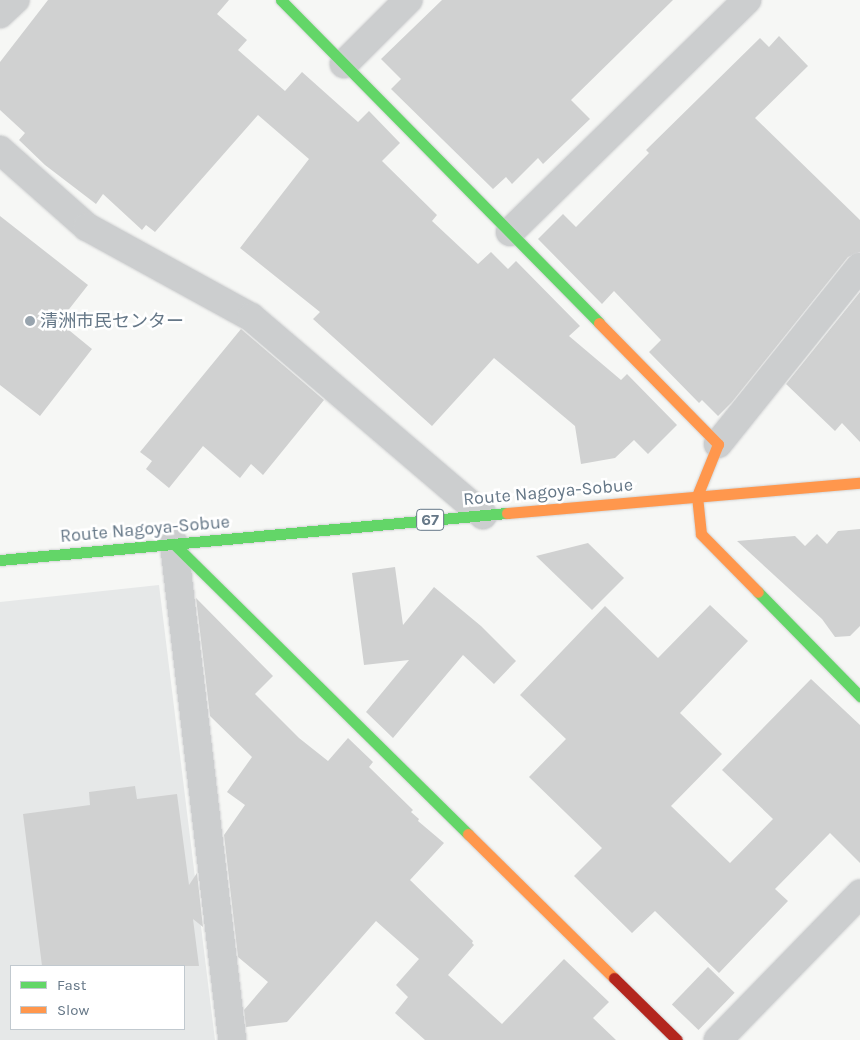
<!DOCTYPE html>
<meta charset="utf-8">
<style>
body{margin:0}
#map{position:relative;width:860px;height:1040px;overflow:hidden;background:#f6f7f5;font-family:Karla,"Noto Sans JP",sans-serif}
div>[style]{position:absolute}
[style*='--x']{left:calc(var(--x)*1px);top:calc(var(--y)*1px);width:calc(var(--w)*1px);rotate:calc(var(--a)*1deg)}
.built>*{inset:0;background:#e6e8e8}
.building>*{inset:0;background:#d0d1d1;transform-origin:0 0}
.roads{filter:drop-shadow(0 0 1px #d2d3d4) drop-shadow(0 0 1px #d2d3d4)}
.street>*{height:28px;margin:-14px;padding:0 14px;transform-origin:14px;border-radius:14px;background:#cccecf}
.fast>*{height:11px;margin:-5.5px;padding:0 5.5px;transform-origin:5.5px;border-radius:5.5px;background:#63d668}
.slow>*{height:11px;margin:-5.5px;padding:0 5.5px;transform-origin:5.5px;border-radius:5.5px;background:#ff974d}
.jam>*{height:11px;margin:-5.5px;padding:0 5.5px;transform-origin:5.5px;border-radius:5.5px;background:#b3261e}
.dots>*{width:14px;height:14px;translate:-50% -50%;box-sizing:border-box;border:2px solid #fff;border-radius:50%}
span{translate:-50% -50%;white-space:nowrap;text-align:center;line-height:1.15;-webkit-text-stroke:5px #fff;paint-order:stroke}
.shield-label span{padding:1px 4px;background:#fff;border:1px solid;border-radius:4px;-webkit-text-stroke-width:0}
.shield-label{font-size:16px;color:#657787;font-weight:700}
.poi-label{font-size:18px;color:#657787}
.left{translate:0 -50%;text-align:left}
.street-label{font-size:18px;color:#657787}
.legend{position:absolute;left:10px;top:965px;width:175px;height:65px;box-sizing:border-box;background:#fff;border:1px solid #c1c9cf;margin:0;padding:6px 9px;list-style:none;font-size:15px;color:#657787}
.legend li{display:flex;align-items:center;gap:10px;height:25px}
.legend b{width:25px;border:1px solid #c1c9cf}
</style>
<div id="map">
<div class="built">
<i style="clip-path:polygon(evenodd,159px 585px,215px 1040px,0 1040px,0 602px,159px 585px,11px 966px,184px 966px,184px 1029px,11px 1029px,11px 966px)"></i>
</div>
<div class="building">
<i style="clip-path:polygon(48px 0,229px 0,217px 14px,247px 40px,238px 50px,285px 91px,302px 72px,358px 122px,369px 111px,400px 143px,382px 161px,437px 215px,432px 221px,478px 264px,491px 252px,508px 269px,516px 261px,580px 326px,569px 336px,621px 380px,627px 374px,677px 425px,648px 454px,634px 440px,615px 458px,581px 464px,575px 426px,494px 358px,432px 426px,313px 319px,320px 312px,240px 248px,309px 159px,258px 115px,155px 232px,146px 225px,142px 230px,103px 194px,96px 204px,45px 165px,19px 140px,25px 133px,0 110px,0 62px)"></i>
<i style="clip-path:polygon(442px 0,673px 0,571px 100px,590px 119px,543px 164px,538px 158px,512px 184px,506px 177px,493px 189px,391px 89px,401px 79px,381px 59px)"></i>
<i style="clip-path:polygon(779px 36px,808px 66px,755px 118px,860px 220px,860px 252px,848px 257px,732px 402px,718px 416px,702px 400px,699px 403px,649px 352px,661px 340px,614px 291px,602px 304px,538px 239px,563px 214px,576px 227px,649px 153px,646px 150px,760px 38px,769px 47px)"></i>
<i style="clip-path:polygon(0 216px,88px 285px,59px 322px,92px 349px,40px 416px,0 385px)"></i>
<i style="clip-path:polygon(860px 292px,860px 442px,842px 423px,835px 431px,786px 384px)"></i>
<i style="clip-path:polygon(241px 329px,324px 400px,263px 475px,251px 464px,240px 478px,203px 446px,169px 488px,146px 469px,152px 461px,140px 452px)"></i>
<i style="clip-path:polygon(860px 529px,860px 626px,850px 636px,835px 637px,822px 619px,737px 541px,795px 536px,805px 546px,817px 534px,827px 544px,838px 531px)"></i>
<i style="clip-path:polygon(588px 543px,624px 578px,592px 610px,536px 556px)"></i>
<i style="clip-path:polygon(395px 567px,403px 625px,434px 587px,481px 626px,516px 661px,494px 684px,463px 655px,393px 738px,366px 712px,409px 660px,364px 665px,352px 573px)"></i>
<i style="clip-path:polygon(196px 598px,273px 676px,255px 694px,299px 738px,328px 761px,348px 738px,373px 762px,369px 767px,413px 810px,411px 812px,419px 819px,418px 821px,444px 843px,410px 880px,473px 941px,472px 943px,474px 945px,448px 975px,502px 1024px,564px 959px,609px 1002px,593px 1018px,616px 1040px,425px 1040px,395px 1013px,408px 997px,396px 985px,419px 959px,376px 921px,287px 1022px,246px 1027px,244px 1010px,268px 982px,238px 957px,224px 835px,245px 805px,227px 792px,252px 757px,210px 716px)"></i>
<i style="clip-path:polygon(710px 605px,748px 641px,680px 713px,722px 754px,671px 806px,730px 863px,773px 819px,722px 770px,811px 679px,860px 725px,860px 863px,830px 833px,775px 889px,788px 901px,719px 973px,655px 911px,632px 933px,574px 876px,602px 848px,529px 777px,566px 739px,520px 695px,605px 606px,658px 658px)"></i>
<i style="clip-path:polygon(135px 786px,137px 799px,177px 794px,189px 885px,197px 873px,203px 927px,193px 919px,199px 966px,42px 966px,23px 814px,90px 805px,89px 792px)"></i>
<i style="left:708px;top:967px;width:37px;height:52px;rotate:44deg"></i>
</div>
<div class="roads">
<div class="street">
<i style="--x:0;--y:14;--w:21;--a:-43"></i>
<i style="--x:344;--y:64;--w:91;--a:-45"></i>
<i style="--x:0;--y:150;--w:116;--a:41.5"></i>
<i style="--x:87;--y:227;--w:187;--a:28.8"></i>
<i style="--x:251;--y:317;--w:305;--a:40.5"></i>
<i style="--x:510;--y:232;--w:332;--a:-44.4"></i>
<i style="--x:718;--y:444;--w:227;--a:-51.3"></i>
<i style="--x:174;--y:544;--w:499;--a:83.3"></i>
<i style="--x:718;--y:1040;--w:204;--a:-45.8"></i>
</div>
<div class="fast">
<i style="--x:281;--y:0;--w:453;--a:45.4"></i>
<i style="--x:174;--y:544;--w:413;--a:44.6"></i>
<i style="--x:0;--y:560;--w:509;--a:-5.3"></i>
<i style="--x:758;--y:592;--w:146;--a:45.6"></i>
</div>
<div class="slow">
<i style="--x:599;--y:323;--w:170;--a:45.5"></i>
<i style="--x:718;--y:444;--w:56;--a:112"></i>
<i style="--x:697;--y:496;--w:38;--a:84"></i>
<i style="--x:701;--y:534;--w:81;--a:45.5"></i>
<i style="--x:507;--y:513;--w:354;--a:-4.9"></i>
<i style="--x:468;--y:834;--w:205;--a:44.6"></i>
</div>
<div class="jam">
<i style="--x:614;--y:978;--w:88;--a:44.5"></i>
</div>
</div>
<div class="dots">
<i style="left:30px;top:321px;background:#98a4ae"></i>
</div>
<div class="shield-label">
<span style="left:430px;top:520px">67</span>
</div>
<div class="poi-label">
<span class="left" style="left:40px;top:321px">清洲市民センター</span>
</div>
<div class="street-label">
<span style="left:548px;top:492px;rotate:-5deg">Route Nagoya-Sobue</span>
<span style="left:145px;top:529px;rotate:-5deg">Route Nagoya-Sobue</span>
</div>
<ul class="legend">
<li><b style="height:6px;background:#63d668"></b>Fast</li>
<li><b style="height:6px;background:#ff974d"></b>Slow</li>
</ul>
</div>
